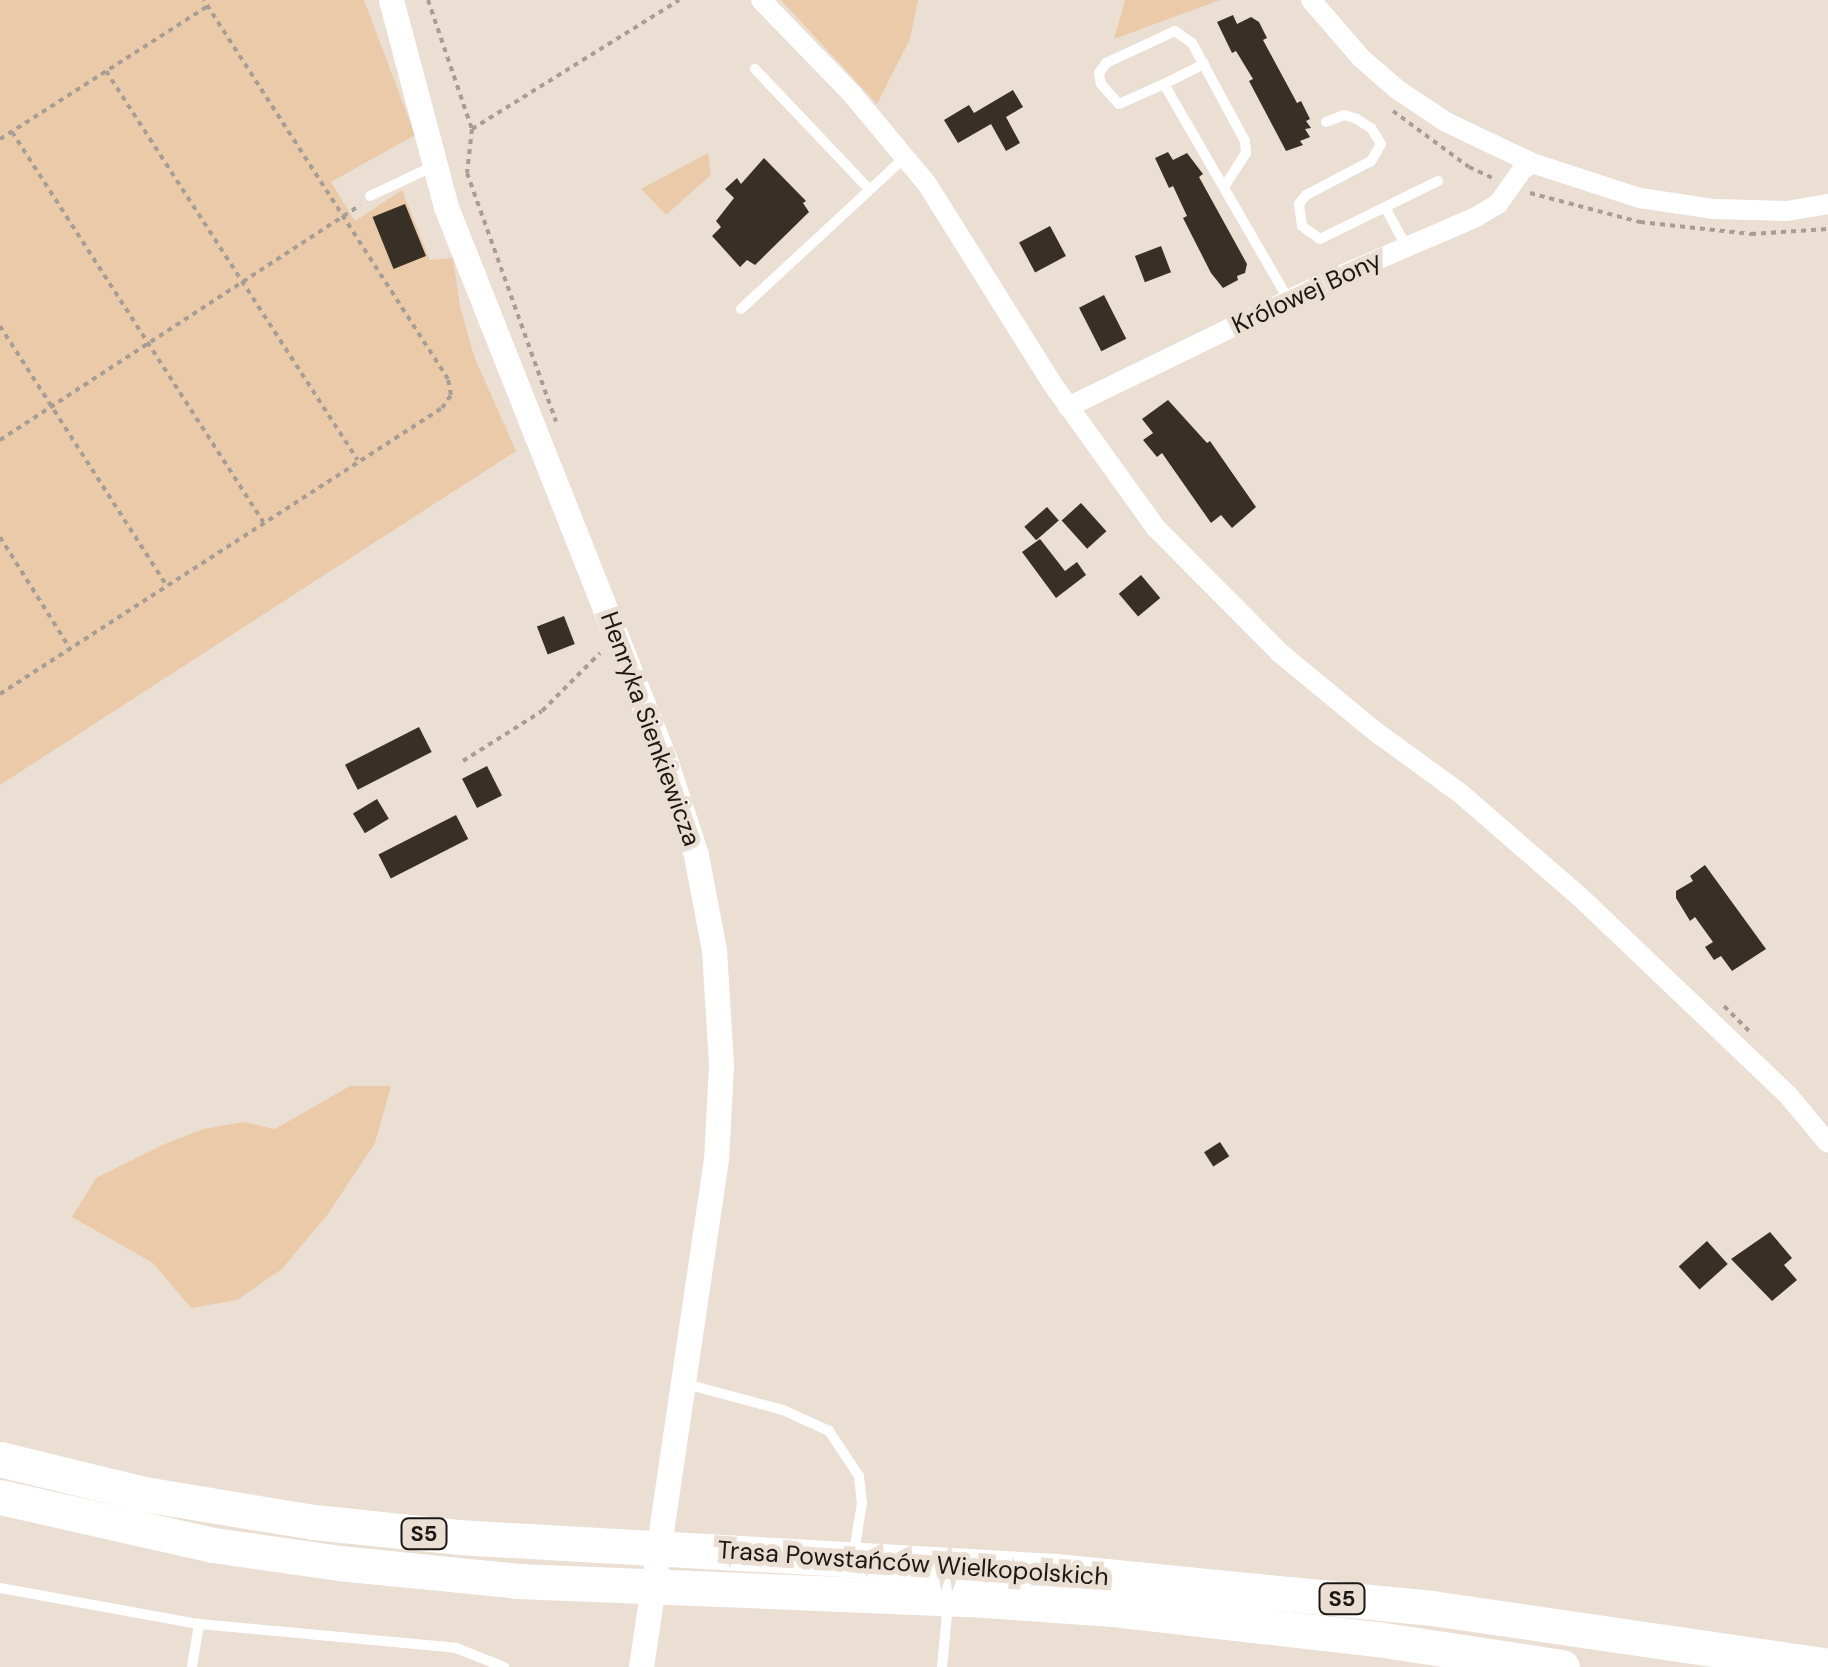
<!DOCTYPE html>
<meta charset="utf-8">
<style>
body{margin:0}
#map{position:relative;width:1828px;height:1667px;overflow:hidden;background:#ebdfd4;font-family:"DM Sans",sans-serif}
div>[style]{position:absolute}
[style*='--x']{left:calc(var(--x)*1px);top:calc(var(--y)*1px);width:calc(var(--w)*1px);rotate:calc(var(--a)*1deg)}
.green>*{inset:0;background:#eacaa9}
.building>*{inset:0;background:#382f26;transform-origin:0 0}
.path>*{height:4px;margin-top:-2px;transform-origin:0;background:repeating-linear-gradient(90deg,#a79d95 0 5px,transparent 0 10px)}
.service>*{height:10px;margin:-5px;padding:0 5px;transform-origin:5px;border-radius:5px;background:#fff}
.minor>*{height:20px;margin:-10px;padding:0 10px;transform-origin:10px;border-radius:10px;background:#fff}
.tertiary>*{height:25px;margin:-12.5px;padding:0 12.5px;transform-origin:12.5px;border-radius:12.5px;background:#fff}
.motorway>*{height:35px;margin:-17.5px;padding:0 17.5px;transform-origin:17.5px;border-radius:17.5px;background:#fff}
span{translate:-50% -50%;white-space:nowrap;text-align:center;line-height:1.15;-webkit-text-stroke:10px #ebdfd4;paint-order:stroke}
.shield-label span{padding:2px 8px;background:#ebdfd4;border:2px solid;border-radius:8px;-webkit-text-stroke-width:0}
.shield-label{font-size:22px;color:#1b1713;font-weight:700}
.street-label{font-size:25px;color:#1b1713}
</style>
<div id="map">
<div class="green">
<i style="clip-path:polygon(0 0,364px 0,415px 135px,331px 182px,355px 221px,402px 190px,430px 260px,453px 258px,460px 306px,474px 356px,516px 451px,0 785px)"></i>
<i style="clip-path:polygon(781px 0,918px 0,910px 39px,877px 104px)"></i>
<i style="clip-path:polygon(1125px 0,1220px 0,1114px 39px)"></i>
<i style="clip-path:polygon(708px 153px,711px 175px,666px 215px,641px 189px)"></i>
<i style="clip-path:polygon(350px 1086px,391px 1086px,375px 1143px,328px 1214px,282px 1269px,237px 1300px,191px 1308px,153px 1263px,72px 1217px,96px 1178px,165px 1144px,203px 1129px,244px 1122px,275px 1129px)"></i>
</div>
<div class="building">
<i style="clip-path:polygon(1233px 15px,1237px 24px,1251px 17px,1259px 22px,1267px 38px,1263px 40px,1297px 103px,1301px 101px,1310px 119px,1306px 121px,1311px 128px,1305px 129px,1310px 137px,1300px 141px,1303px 145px,1286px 151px,1249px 81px,1253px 79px,1236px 51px,1232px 53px,1217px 22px)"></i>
<i style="clip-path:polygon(1013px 90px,1023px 107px,1006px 117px,1020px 143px,1006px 151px,991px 124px,958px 143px,944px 120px,969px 105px,974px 113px)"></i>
<i style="clip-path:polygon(1168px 152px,1173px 160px,1187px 153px,1203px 174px,1199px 177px,1247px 264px,1245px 273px,1237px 276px,1238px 280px,1223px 288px,1211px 273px,1183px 218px,1187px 216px,1173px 186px,1169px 188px,1155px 158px)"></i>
<i style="clip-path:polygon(764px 158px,806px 201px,803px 203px,809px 212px,755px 265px,747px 260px,740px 267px,712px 236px,721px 227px,716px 221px,734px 198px,725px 189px,737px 178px,741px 184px)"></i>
<i style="left:405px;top:204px;width:56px;height:35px;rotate:68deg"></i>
<i style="left:1050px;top:226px;width:34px;height:35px;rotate:62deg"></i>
<i style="left:1161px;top:246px;width:28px;height:28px;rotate:69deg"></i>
<i style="left:1104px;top:295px;width:49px;height:28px;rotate:63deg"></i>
<i style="clip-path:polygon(1168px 400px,1207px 443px,1210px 441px,1256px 507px,1232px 528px,1221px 515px,1211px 523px,1162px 453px,1157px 457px,1143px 440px,1153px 433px,1142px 419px)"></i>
<i style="left:1081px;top:503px;width:38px;height:26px;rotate:48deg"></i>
<i style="left:1047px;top:507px;width:18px;height:30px;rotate:49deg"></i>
<i style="clip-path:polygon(1040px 539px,1065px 571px,1077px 562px,1086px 575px,1056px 598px,1022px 552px)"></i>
<i style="left:1141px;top:575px;width:30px;height:29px;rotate:50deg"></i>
<i style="left:564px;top:616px;width:30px;height:29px;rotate:69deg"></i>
<i style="left:419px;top:727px;width:28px;height:83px;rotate:63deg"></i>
<i style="left:487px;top:766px;width:33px;height:28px;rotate:63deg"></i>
<i style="left:377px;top:799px;width:23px;height:28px;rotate:59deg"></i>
<i style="left:456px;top:815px;width:27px;height:87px;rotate:63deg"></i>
<i style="clip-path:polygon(1705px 865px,1766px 949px,1732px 971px,1721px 956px,1714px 960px,1705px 947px,1713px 942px,1695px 917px,1690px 921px,1676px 898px,1676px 891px,1693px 881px,1690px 876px)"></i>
<i style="left:1220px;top:1142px;width:17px;height:19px;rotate:57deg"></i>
<i style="clip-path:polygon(1770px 1232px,1792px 1258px,1784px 1265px,1797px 1280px,1772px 1301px,1731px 1259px)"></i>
<i style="left:1707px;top:1241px;width:31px;height:38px;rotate:48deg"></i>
</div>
<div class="path">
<i style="--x:428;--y:0;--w:136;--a:71.2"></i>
<i style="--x:472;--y:129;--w:44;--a:96.5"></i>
<i style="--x:467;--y:173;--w:264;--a:70.3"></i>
<i style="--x:106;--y:71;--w:463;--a:57.1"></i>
<i style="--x:1393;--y:111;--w:94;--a:36.4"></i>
<i style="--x:1469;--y:167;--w:26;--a:25"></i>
<i style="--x:472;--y:129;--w:244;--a:-31.9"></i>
<i style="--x:12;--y:132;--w:464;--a:57.2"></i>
<i style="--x:0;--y:139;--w:247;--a:-32.6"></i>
<i style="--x:1530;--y:193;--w:114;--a:14.8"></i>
<i style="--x:1640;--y:222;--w:112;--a:6.2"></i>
<i style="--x:1751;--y:234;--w:77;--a:-3.7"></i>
<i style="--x:0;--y:326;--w:308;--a:57.3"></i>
<i style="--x:0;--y:440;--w:430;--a:-33.1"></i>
<i style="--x:0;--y:537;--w:130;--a:57.9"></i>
<i style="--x:0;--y:694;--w:526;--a:-32.91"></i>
<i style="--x:442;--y:408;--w:16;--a:-55"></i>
<i style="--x:451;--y:395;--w:16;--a:-101"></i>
<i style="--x:448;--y:379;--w:451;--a:-122.8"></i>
<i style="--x:463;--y:761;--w:93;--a:-32.3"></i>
<i style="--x:542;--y:711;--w:82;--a:-45"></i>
<i style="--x:1724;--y:1006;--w:40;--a:45"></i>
</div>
<div class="service">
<i style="--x:755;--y:69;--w:166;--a:46.5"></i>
<i style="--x:1164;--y:84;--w:45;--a:-26.6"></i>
<i style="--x:1326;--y:122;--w:19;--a:-21"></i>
<i style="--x:1344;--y:115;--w:14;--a:17"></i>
<i style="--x:1357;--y:119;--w:17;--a:33"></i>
<i style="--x:1371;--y:128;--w:19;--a:58"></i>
<i style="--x:1381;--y:144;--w:20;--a:120"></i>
<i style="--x:1371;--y:161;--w:73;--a:152.4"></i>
<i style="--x:1306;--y:195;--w:11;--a:128"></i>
<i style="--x:1299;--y:204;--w:22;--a:82"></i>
<i style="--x:1302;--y:226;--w:22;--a:36"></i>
<i style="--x:1320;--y:239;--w:72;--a:-26.2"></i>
<i style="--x:1385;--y:207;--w:44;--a:61.7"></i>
<i style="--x:1224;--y:187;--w:40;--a:-57.1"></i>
<i style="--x:1246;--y:153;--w:12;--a:-95"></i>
<i style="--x:1245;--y:141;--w:111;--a:-118.4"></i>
<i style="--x:1192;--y:43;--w:21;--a:-145"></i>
<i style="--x:1175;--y:31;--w:76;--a:155.1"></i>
<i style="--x:1106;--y:63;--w:12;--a:125"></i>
<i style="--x:1099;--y:73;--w:11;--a:80"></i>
<i style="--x:1101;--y:84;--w:27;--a:48"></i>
<i style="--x:1119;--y:104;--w:49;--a:-24"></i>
<i style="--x:1164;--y:84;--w:248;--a:60"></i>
<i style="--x:370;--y:196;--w:71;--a:-25.1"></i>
<i style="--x:1385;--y:207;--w:59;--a:-26.1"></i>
<i style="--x:741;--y:309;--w:224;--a:-42.8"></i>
<i style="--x:686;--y:1384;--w:100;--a:15"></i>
<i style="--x:783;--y:1410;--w:51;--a:24.5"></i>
<i style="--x:829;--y:1431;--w:54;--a:56.3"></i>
<i style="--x:859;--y:1476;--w:27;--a:84"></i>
<i style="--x:862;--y:1503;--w:50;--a:99.3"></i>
<i style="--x:0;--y:1588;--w:202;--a:10.3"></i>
<i style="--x:199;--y:1624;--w:258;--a:5.3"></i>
<i style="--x:456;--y:1648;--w:52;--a:21.6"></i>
<i style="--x:192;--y:1667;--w:44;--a:-80.8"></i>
<i style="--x:942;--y:1667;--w:63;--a:-84.6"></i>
</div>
<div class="minor">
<i style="--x:761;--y:0;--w:131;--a:45.9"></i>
<i style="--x:852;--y:94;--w:117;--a:50.2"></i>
<i style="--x:927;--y:184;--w:234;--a:57.9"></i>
<i style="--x:1051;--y:382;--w:180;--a:54.3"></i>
<i style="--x:1156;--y:528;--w:176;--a:45.2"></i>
<i style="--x:1280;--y:653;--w:124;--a:39.5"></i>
<i style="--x:1376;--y:732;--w:104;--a:36"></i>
<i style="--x:1460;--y:793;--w:159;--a:40.9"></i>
<i style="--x:1580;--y:897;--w:287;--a:43.6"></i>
<i style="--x:1788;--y:1095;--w:62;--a:50.2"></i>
<i style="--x:1311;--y:0;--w:77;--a:49.2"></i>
<i style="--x:1361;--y:58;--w:49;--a:40.9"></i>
<i style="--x:1398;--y:90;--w:58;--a:33.7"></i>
<i style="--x:1446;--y:122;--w:95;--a:25.5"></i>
<i style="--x:1532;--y:163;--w:114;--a:18"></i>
<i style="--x:1640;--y:198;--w:75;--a:8.5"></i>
<i style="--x:1714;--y:209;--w:73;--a:1.6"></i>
<i style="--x:1787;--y:211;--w:42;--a:-9.7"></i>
<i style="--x:1068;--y:407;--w:284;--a:-25.9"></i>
<i style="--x:1323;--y:283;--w:167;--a:-23.3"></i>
<i style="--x:1476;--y:217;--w:26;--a:-31"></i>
<i style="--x:1498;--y:204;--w:42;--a:-54.8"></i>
<i style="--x:1522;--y:170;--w:12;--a:-35"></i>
</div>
<div class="tertiary">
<i style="--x:391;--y:0;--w:214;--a:75.1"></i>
<i style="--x:446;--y:207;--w:595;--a:68.4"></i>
<i style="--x:665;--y:760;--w:100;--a:71.9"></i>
<i style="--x:696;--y:855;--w:97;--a:79.3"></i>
<i style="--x:714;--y:950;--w:115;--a:86.5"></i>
<i style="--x:721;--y:1065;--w:94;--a:93"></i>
<i style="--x:716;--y:1159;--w:514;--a:98.4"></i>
</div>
<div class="motorway">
<i style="--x:0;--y:1459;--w:148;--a:13.7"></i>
<i style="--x:144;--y:1494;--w:172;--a:9.4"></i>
<i style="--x:314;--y:1522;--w:145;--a:5.9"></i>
<i style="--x:458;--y:1537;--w:598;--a:3.26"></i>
<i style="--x:1055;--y:1571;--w:379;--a:5.6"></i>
<i style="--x:1432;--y:1608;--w:400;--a:8.3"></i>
<i style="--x:0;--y:1497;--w:218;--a:12.7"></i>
<i style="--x:213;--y:1545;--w:127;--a:8.1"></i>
<i style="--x:339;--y:1563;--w:180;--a:5.7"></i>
<i style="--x:518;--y:1581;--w:452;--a:2.3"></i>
<i style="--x:970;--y:1599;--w:143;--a:4"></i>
<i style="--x:1113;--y:1609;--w:266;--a:6.5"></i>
<i style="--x:1377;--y:1639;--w:187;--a:8.6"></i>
</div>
<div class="shield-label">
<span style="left:424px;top:1534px">S5</span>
<span style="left:1342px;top:1599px">S5</span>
</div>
<div class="street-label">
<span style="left:1307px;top:293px;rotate:-25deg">Królowej Bony</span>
<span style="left:650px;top:729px;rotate:70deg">Henryka Sienkiewicza</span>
<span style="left:913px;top:1564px;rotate:4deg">Trasa Powstańców Wielkopolskich</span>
</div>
</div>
